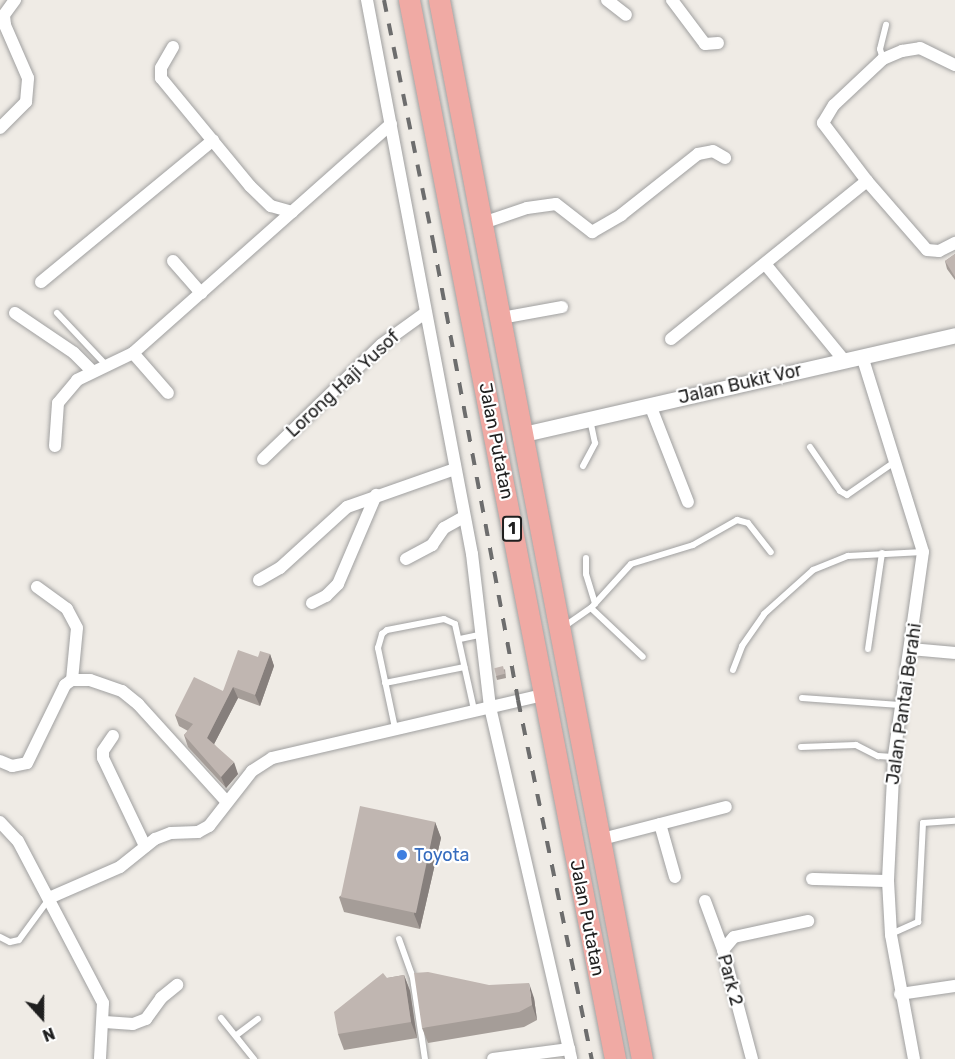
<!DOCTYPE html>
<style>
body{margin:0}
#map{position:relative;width:955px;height:1059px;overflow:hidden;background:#efebe5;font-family:Rubik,sans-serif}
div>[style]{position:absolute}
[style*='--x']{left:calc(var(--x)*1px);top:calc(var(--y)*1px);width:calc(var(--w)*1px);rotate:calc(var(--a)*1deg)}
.roads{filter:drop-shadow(0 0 2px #a0a0a0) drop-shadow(0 0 2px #a0a0a0)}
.service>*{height:6px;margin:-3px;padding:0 3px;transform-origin:3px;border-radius:3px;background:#fff}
.minor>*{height:12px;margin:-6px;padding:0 6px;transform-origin:6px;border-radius:6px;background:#fff}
.tertiary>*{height:15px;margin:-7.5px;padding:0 7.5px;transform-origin:7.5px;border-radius:7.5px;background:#fff}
.trunk>*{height:21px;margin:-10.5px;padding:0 10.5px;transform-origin:10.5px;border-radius:10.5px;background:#f0aaa4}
.rail>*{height:4px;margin-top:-2px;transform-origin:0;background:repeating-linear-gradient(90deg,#6d6d6d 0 12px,transparent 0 24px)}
.wall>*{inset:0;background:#a59d98}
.shaded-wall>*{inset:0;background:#867f7c}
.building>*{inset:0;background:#c0b6b1;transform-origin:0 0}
.dots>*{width:16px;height:16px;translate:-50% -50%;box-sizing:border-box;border:3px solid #fff;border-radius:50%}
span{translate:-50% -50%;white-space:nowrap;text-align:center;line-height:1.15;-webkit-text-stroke:4.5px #fff;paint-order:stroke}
.shield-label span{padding:2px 4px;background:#fff;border:2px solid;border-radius:4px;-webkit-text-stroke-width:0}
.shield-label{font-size:16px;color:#1f1f1f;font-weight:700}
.street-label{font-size:18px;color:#1f1f1f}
.shop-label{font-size:18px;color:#366cbe}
.left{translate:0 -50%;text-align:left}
.north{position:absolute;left:12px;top:987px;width:60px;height:60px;-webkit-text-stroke:4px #fff;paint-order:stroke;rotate:159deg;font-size:16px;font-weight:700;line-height:24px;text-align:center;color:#1f1f1f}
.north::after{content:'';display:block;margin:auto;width:21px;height:27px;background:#1f1f1f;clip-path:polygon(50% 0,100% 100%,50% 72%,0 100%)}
</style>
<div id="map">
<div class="roads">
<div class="service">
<i style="--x:883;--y:59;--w:10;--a:-107"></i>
<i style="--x:880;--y:49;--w:25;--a:-76"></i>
<i style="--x:57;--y:313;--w:73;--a:46.7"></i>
<i style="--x:810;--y:447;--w:53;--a:55.7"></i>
<i style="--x:840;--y:491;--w:8;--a:30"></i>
<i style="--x:847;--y:495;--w:60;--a:-34.8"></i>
<i style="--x:583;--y:466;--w:26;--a:-62"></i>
<i style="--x:595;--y:443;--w:25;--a:-102"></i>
<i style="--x:586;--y:558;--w:16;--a:90"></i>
<i style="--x:586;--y:574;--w:31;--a:73"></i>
<i style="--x:591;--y:608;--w:71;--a:43.3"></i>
<i style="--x:562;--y:628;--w:35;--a:-35"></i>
<i style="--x:591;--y:608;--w:59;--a:-47.7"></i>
<i style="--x:631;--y:564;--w:65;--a:-17"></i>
<i style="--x:693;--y:545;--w:51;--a:-29.6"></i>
<i style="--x:737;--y:520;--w:11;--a:15"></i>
<i style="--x:748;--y:523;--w:37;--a:52"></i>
<i style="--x:460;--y:639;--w:24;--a:-12"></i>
<i style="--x:868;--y:649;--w:97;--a:-81.7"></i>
<i style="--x:733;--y:670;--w:26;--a:-69"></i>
<i style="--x:742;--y:646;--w:39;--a:-55"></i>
<i style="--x:764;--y:614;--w:66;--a:-41.9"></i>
<i style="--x:813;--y:570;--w:38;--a:-22"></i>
<i style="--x:848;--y:556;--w:75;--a:-3.1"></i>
<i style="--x:385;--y:683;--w:81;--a:-11.4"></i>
<i style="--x:802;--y:698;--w:98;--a:4.1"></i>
<i style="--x:395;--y:728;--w:82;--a:-102"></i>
<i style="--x:378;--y:648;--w:15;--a:-74"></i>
<i style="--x:382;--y:634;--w:6;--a:-39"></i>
<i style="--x:387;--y:630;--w:58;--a:-10.9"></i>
<i style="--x:444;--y:619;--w:12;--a:24"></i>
<i style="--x:455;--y:624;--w:88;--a:77.5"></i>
<i style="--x:801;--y:747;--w:55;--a:-2.1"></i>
<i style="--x:856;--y:745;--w:25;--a:27"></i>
<i style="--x:878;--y:756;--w:15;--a:4"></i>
<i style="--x:891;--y:934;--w:30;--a:-24"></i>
<i style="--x:918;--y:922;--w:99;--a:-87.1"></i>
<i style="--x:923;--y:823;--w:32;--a:-4"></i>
<i style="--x:0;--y:937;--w:11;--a:27"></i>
<i style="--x:10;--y:942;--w:9;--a:-13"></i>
<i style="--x:19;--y:940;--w:51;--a:-53.8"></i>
<i style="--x:399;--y:939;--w:41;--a:70.3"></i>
<i style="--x:413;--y:978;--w:82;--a:81.6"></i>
<i style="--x:221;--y:1018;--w:53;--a:51.2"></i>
<i style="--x:238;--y:1034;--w:25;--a:-37"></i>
</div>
<div class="minor">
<i style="--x:367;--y:0;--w:564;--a:79.27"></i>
<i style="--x:472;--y:554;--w:154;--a:83.3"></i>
<i style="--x:490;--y:707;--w:361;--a:77"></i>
<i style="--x:607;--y:0;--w:24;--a:38"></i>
<i style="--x:672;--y:0;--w:55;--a:53.1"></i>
<i style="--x:705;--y:44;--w:13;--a:-4"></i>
<i style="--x:173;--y:47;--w:24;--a:120"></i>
<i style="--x:161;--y:68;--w:10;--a:90"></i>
<i style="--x:161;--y:78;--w:140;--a:50.5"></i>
<i style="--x:250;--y:186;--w:29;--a:44"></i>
<i style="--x:271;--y:206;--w:22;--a:16"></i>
<i style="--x:0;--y:128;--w:37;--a:-45"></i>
<i style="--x:26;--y:102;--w:24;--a:-85"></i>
<i style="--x:28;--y:78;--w:58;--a:-113.5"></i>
<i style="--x:5;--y:25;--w:10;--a:-96"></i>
<i style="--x:4;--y:15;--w:19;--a:-54"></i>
<i style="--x:867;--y:181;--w:91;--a:49"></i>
<i style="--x:927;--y:250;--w:12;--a:5"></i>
<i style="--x:939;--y:251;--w:18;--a:-27"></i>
<i style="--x:483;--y:223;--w:46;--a:-18.8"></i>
<i style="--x:527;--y:208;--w:29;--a:-8"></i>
<i style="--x:556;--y:204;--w:46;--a:37.9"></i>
<i style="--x:592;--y:232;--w:34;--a:-30"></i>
<i style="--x:621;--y:215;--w:98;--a:-38.4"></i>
<i style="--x:698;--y:154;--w:15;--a:-11"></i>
<i style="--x:713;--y:151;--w:14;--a:30"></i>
<i style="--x:173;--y:261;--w:43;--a:48.8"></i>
<i style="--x:766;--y:265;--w:122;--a:50.7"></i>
<i style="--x:41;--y:282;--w:223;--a:-39.5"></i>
<i style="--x:15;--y:313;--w:71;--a:34.1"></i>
<i style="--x:74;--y:353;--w:24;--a:45"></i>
<i style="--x:501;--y:318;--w:62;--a:-10.2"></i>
<i style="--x:671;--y:339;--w:252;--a:-38.9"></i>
<i style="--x:867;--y:181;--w:73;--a:-127.2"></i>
<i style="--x:823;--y:123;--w:21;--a:-59"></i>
<i style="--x:834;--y:105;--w:67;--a:-43.2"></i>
<i style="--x:883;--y:59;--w:21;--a:-23"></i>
<i style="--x:902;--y:51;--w:18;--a:-9"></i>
<i style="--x:920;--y:48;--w:39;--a:26"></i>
<i style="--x:133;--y:353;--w:53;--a:48.8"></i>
<i style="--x:862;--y:356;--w:205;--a:72.7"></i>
<i style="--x:923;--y:552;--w:207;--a:98.1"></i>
<i style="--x:894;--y:757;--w:124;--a:92.8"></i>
<i style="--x:888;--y:881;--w:54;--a:86.8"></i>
<i style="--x:891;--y:935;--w:126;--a:79.5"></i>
<i style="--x:650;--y:405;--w:104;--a:68.6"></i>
<i style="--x:55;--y:446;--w:43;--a:-86"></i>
<i style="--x:58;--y:403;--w:30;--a:-50"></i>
<i style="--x:77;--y:380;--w:62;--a:-25.7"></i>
<i style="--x:133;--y:353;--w:345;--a:-41.6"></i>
<i style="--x:263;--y:459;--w:165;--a:-44"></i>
<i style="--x:382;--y:344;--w:53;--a:-35.8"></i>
<i style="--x:406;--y:559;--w:30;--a:-28"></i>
<i style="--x:432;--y:545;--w:21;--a:-55"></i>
<i style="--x:444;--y:528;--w:23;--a:-29"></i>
<i style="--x:259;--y:580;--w:24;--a:-30"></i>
<i style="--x:280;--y:568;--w:91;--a:-42.3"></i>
<i style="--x:347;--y:507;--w:114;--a:-19.4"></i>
<i style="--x:37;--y:587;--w:37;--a:36"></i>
<i style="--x:67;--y:609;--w:21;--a:62"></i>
<i style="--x:77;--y:628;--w:52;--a:95.5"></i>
<i style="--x:312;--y:603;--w:16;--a:-27"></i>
<i style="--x:326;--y:596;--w:17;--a:-45"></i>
<i style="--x:338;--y:584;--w:97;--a:-66.9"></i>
<i style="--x:911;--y:649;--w:44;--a:5.2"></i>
<i style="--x:113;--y:736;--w:18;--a:124"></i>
<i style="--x:103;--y:751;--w:7;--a:90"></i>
<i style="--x:103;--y:758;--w:98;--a:64.5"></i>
<i style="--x:0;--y:761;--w:13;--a:23"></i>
<i style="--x:12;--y:766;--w:15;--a:-11"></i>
<i style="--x:27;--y:763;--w:87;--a:-64"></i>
<i style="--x:65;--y:685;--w:9;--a:-36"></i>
<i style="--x:72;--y:680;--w:18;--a:0"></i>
<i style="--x:90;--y:680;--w:34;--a:19"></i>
<i style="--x:122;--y:691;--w:21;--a:39"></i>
<i style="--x:138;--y:704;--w:132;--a:47.8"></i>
<i style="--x:0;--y:822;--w:26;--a:47"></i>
<i style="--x:18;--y:841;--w:183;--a:62.3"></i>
<i style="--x:103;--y:1003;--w:56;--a:93.1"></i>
<i style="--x:660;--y:824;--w:55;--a:74.2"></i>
<i style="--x:598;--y:840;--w:132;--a:-14.5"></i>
<i style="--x:812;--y:879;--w:76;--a:1.5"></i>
<i style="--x:49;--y:898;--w:77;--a:-23.6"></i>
<i style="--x:120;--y:867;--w:45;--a:-38.7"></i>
<i style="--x:155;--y:839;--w:17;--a:-21"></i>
<i style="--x:171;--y:833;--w:27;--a:-2"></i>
<i style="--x:198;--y:832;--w:13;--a:-29"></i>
<i style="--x:209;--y:826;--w:70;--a:-52"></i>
<i style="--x:252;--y:771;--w:24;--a:-33"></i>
<i style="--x:272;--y:758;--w:277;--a:-13.1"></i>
<i style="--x:705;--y:901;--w:52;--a:69.8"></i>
<i style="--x:723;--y:950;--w:113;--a:75.1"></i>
<i style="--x:723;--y:950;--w:17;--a:-50"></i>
<i style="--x:734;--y:937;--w:76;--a:-12.2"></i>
<i style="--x:900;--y:994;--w:56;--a:-8.3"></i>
<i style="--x:105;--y:1022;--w:28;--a:4"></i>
<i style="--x:133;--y:1024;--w:14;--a:-21"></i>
<i style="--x:146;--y:1019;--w:26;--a:-54"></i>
<i style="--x:161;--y:998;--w:21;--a:-39"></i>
<i style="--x:493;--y:1059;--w:77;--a:-7.5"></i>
</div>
<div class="tertiary">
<i style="--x:524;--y:434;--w:442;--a:-12.9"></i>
</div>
<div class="trunk">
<i style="--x:409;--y:0;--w:1079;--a:78.99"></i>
<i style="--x:439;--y:0;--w:1078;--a:79.15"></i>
</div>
</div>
<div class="rail">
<i style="--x:384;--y:0;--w:246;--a:78.5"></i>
<i style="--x:433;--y:241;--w:467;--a:79.5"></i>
<i style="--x:518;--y:700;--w:367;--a:78.4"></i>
</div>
<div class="wall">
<i style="clip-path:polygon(955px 254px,955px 280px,947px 269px,945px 261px)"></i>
<i style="clip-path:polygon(270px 654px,274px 666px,260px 706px,238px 698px,214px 744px,238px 774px,226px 788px,188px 747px,184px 735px,188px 731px,179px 726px,175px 715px,223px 691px,258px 657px)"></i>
<i style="clip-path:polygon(505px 669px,506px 678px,497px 680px,496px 676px)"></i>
<i style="clip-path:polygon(435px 822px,441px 838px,420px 929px,344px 912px,339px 897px)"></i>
<i style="clip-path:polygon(404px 975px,410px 991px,417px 1038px,344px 1050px,338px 1034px,387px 978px)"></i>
<i style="clip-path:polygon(534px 998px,537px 1020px,524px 1027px,428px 1043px,422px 1028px)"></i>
</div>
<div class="shaded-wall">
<i style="clip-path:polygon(270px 654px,274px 666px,260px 706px,255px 695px)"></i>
<i style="clip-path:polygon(233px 687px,238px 698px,211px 750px,207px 738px)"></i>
<i style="clip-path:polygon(234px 762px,238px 774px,226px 788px,221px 777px)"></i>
<i style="clip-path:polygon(435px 822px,441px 838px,420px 929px,414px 914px)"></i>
<i style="clip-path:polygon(404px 975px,410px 991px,417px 1038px,411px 1022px)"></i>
<i style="clip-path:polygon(529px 983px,534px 998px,537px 1020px,532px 1005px)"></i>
</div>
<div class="building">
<i style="clip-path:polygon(955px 254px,955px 277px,945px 261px)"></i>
<i style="clip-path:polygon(238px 650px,258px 657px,260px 651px,270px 654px,255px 695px,233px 687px,207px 738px,234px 762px,221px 777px,184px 735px,193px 724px,175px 715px,194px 677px,223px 691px)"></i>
<i style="left:503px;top:666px;width:8px;height:9px;rotate:76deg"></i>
<i style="left:360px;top:806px;width:77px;height:93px;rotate:12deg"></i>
<i style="clip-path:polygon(428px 972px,489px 985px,529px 983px,532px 1005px,519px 1012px,422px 1028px,414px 973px)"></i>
<i style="clip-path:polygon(383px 973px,387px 978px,404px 975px,411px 1022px,338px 1034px,334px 1012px)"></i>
</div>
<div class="dots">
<i style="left:402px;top:855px;background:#3f7fe0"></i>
</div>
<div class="shield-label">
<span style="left:512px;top:529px">1</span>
</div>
<div class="street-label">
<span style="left:343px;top:384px;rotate:-43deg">Lorong Haji Yusof</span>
<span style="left:740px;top:384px;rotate:-13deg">Jalan Bukit Vor</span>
<span style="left:496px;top:441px;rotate:79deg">Jalan Putatan</span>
<span style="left:904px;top:704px;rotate:-82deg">Jalan Pantai Berahi</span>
<span style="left:587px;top:918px;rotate:79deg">Jalan Putatan</span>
<span style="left:730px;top:980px;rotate:75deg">Park 2</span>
</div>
<div class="shop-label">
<span class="left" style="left:414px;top:855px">Toyota</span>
</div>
<div class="north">N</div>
</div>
